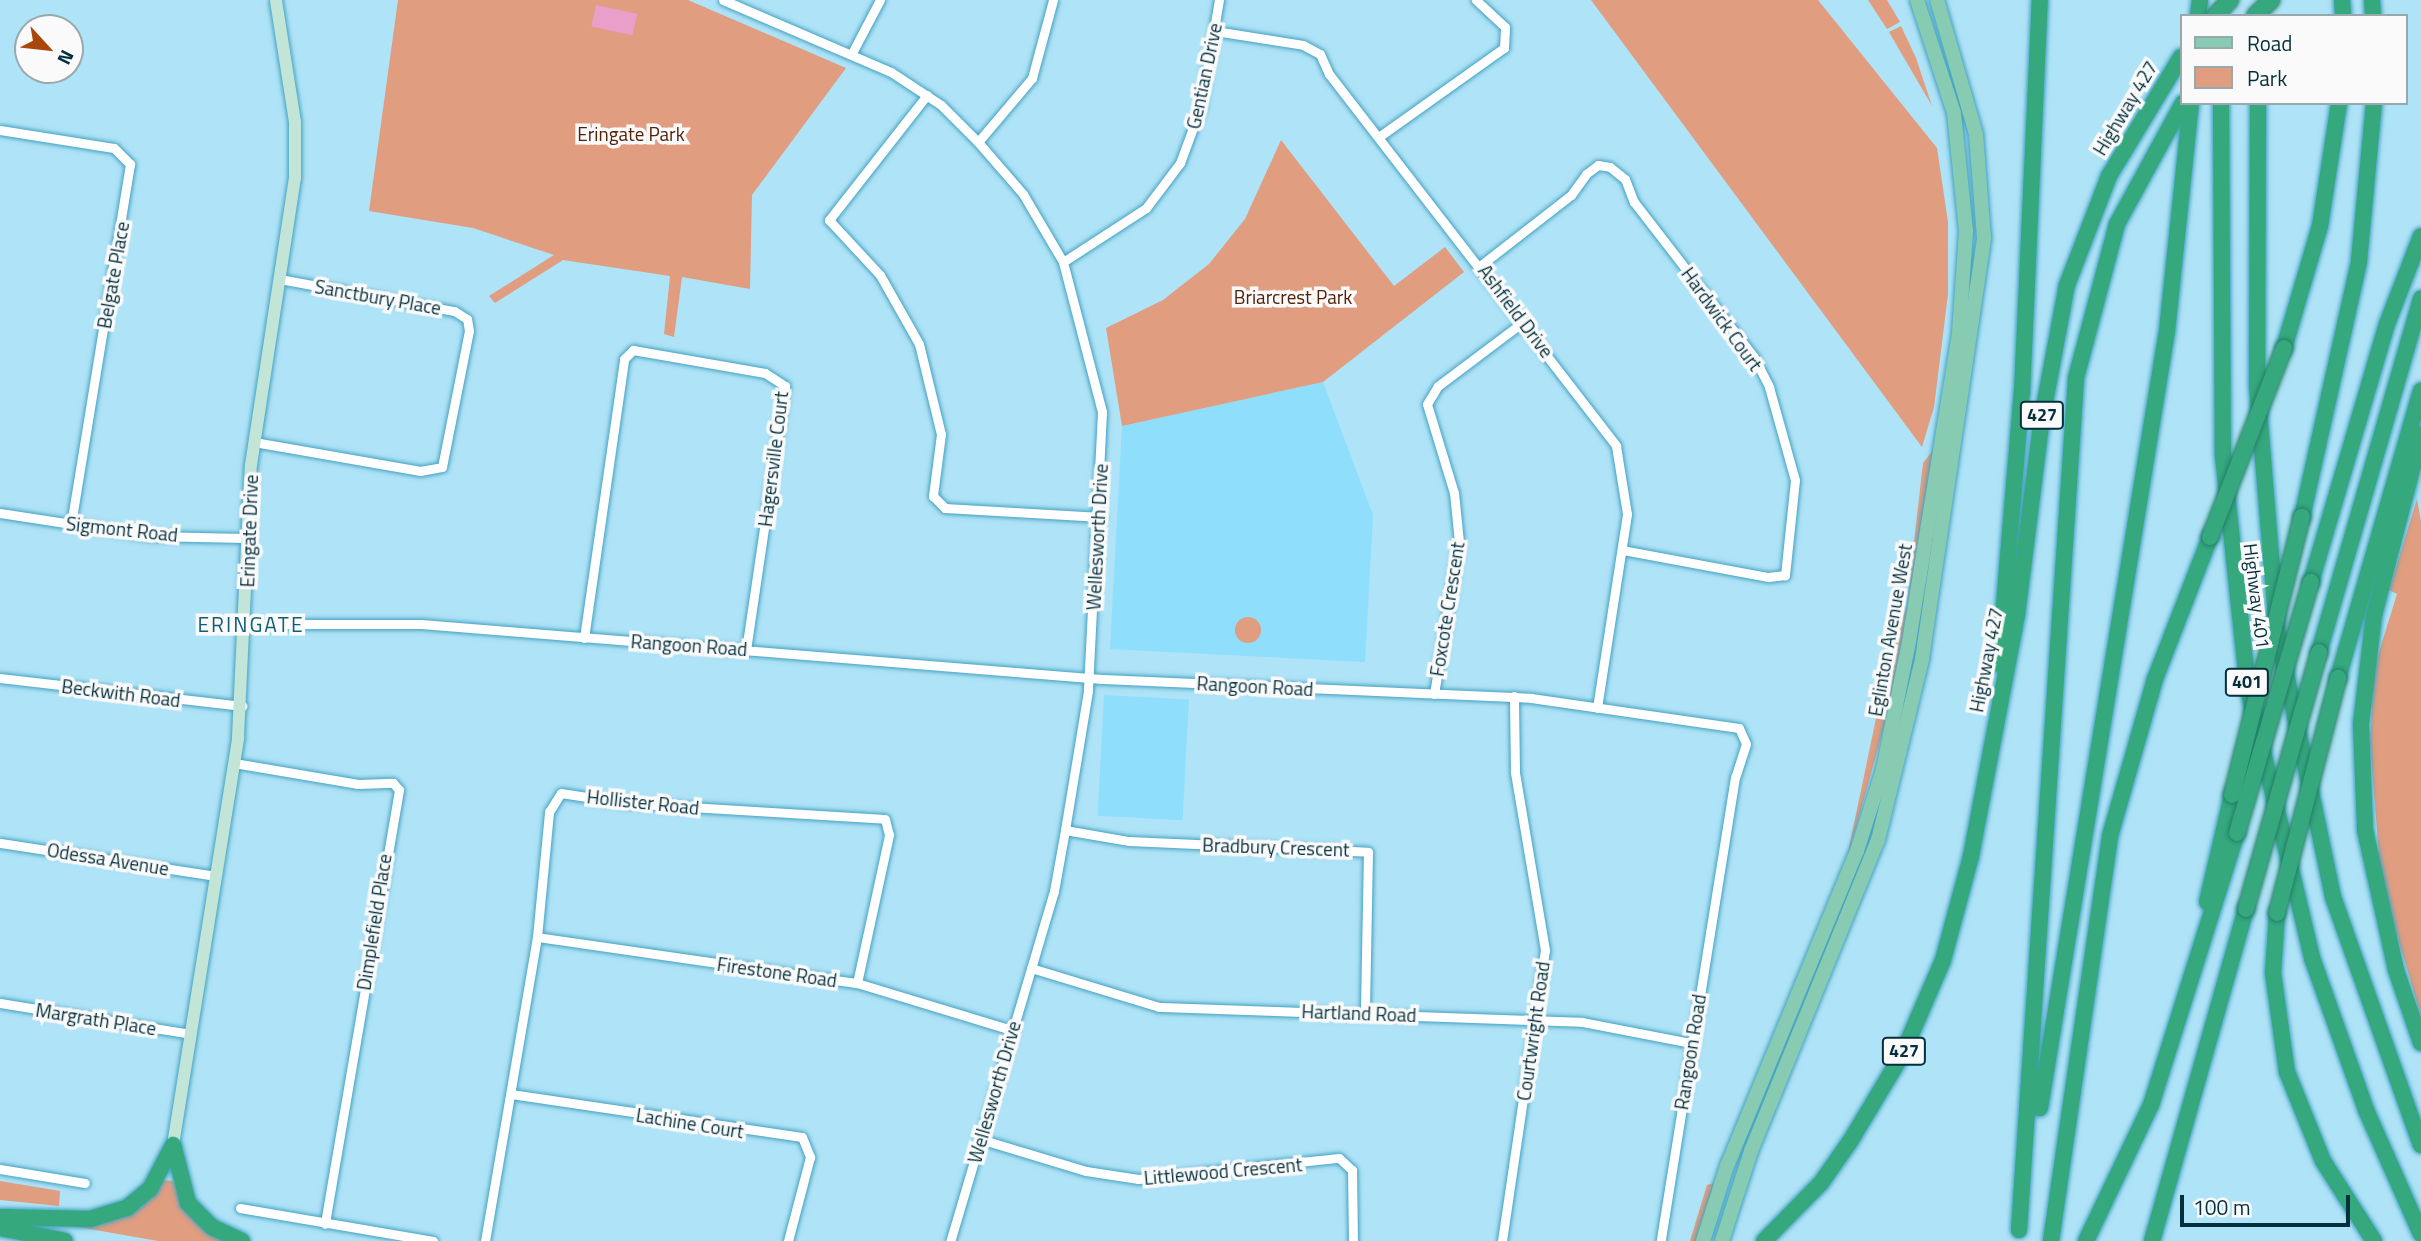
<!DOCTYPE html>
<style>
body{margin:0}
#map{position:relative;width:2421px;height:1241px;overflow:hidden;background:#afe3f7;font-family:"Titillium Web",sans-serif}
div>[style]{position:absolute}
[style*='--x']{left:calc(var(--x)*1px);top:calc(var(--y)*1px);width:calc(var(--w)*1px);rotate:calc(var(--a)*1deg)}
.built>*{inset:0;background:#8fdefc;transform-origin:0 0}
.green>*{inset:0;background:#e09d80}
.round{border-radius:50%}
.water>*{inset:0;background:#ea9fca;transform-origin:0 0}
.roads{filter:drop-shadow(0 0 2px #44a2c2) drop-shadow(0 0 2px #44a2c2)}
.street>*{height:9px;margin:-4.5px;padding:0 4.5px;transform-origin:4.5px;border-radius:4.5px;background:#fff}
.secondary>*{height:12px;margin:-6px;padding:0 6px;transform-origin:6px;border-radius:6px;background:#c2e5d8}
.primary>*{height:14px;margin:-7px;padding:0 7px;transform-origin:7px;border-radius:7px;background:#86cbb2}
.highway>*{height:16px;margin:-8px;padding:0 8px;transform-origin:8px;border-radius:8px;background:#35a87e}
.bridges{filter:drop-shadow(0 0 2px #247e67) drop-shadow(0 0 2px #247e67)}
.highway-bridge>*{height:16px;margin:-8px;padding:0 8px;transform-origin:8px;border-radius:8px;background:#35a87e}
span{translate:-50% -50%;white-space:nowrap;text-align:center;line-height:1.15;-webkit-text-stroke:7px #fafafa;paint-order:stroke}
.shield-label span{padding:2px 5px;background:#fafafa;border:2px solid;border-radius:5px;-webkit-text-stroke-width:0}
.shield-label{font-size:18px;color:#042f3c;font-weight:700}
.street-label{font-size:19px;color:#042f3c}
.park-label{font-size:19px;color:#512108}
.neighbourhood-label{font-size:21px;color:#0e5e76;letter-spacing:2px}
.legend{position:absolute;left:2180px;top:14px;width:228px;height:91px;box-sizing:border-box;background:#fafafa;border:2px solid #98a9ae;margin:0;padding:9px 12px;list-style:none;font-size:21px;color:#042f3c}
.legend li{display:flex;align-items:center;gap:14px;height:35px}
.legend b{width:35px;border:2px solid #98a9ae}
.north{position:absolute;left:14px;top:14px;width:70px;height:70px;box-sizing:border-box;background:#fafafa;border:2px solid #98a9ae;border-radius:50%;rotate:117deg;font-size:19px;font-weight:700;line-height:28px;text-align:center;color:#042f3c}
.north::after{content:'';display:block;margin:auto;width:24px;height:32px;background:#a8460b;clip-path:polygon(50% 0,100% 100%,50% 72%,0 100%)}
.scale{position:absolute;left:2180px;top:1195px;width:170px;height:32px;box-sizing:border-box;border:4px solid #042f3c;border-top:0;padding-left:9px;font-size:21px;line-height:24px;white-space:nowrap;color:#042f3c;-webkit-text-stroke:5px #fafafa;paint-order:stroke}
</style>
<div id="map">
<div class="built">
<i style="clip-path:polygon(1323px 382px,1373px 515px,1365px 662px,1110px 649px,1122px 426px)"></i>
<i style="left:1104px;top:695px;width:85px;height:121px;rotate:3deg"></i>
</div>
<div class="green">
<i style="clip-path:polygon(398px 0,688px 0,846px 68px,752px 195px,750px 289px,682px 277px,674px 337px,664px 334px,670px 276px,563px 260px,495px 303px,489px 296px,554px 255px,473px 228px,369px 211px)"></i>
<i style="clip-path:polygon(1591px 0,1818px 0,1937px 148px,1948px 222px,1948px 294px,1934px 407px,1922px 447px)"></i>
<i style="clip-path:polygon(1868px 0,1887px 0,1900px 22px,1887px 29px)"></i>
<i style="clip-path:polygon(1901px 26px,1916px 58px,1932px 106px,1889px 32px)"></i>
<i style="clip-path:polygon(1281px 140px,1394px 286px,1445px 247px,1464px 272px,1323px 382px,1122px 426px,1106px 328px,1163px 300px,1209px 264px,1245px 219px)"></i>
<i style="clip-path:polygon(1933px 450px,1896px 684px,1845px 867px,1889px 656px,1907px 605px,1923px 463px)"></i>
<i style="clip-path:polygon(2417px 499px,2421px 521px,2421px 1016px,2381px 881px,2370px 743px,2374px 668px,2397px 594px,2389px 590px)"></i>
<i class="round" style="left:1235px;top:617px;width:26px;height:26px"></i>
<i style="clip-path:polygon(163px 1180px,173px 1181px,182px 1206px,222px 1241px,158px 1241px,78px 1227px,142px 1207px)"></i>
<i style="clip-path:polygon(0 1181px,60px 1191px,59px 1206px,0 1200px)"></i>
<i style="clip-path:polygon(1715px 1183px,1697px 1241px,1690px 1241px,1707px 1185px)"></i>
</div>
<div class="water">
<i style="left:596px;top:5px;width:42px;height:22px;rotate:12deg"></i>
</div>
<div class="roads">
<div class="street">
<i style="--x:723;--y:0;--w:183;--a:23.2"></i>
<i style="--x:891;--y:72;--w:60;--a:33.4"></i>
<i style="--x:941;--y:105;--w:52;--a:45"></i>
<i style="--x:978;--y:142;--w:69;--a:49.1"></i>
<i style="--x:1023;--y:194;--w:79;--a:59.5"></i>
<i style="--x:1063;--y:262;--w:155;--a:75.4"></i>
<i style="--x:1102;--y:412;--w:279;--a:92.9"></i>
<i style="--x:1088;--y:691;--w:141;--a:99.4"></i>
<i style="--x:1065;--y:830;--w:62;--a:100.2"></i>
<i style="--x:1054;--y:891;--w:365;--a:106.5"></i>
<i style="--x:1215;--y:31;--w:89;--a:9"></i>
<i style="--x:1303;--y:45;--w:19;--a:28"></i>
<i style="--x:1320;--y:54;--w:22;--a:66"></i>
<i style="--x:1329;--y:74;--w:470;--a:52.3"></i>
<i style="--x:1616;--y:446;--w:69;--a:80.8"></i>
<i style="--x:1627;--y:514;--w:196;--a:98.8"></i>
<i style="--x:852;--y:53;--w:60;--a:-62.2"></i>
<i style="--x:927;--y:95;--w:159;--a:128.1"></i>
<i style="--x:829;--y:220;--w:75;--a:47.2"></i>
<i style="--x:880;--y:275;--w:79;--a:60.5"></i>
<i style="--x:919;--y:344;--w:93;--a:76.3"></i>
<i style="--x:941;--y:434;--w:63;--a:97.4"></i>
<i style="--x:933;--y:496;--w:17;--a:45"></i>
<i style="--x:945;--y:508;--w:156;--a:3.3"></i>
<i style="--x:0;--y:130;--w:115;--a:9"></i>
<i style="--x:114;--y:148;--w:23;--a:45"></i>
<i style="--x:130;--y:164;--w:365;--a:99.3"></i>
<i style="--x:1380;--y:136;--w:152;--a:-35.4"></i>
<i style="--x:1504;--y:48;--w:21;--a:-87"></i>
<i style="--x:1505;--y:27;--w:40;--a:-137"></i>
<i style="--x:978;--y:142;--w:84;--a:-49.8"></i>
<i style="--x:1032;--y:78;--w:81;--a:-74.9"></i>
<i style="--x:1063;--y:262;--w:99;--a:-33"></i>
<i style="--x:1146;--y:208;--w:56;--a:-52.9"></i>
<i style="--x:1180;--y:163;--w:61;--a:-69.8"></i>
<i style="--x:1201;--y:106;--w:108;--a:-80.4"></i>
<i style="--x:1481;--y:265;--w:114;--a:-37.9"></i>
<i style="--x:1571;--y:195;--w:26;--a:-54"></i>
<i style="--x:1586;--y:174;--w:15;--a:-37"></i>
<i style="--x:1598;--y:165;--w:12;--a:9"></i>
<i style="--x:1610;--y:167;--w:19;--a:39"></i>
<i style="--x:1625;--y:179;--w:25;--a:69"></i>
<i style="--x:1634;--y:202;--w:196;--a:52.3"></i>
<i style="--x:1754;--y:357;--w:34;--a:63"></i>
<i style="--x:1769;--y:387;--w:97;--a:74.4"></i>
<i style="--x:1795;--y:480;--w:96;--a:96"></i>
<i style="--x:1785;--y:575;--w:17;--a:173"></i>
<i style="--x:1768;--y:577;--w:147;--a:-169.5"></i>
<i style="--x:254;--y:442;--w:169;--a:9.9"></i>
<i style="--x:420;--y:471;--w:22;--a:-10"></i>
<i style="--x:442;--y:467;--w:139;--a:-78.8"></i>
<i style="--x:469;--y:331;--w:12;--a:-99"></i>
<i style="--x:467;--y:319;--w:15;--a:-148"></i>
<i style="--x:454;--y:311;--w:177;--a:-169.6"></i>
<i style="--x:0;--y:513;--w:152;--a:8.7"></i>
<i style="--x:150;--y:536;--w:95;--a:1.2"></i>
<i style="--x:247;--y:624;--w:174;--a:0"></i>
<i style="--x:421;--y:624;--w:683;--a:4.62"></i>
<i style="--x:1102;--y:679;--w:429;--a:2.5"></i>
<i style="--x:1531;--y:698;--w:210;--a:8.2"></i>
<i style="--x:1739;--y:728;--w:17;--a:66"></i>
<i style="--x:1746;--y:744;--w:35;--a:108"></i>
<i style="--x:1735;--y:777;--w:470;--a:99.1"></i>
<i style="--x:584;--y:638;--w:282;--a:-81.8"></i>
<i style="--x:624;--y:359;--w:13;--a:-45"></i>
<i style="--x:633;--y:350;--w:134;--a:9.9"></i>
<i style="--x:765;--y:373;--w:24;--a:33"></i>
<i style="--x:785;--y:386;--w:266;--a:98.4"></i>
<i style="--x:0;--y:678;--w:244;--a:6.6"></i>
<i style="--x:1434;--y:694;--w:154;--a:-80.7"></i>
<i style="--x:1459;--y:542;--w:49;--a:-95.8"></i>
<i style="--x:1454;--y:493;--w:93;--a:-106.9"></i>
<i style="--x:1427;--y:404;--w:21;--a:-59"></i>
<i style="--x:1438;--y:386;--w:106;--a:-37"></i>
<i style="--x:234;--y:763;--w:126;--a:9.6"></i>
<i style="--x:358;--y:784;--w:35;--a:-2"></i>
<i style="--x:393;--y:783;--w:9;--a:49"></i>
<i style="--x:399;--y:790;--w:440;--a:99.7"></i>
<i style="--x:1065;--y:830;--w:65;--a:9.8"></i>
<i style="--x:1129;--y:841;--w:239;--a:2.6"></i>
<i style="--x:1368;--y:852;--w:161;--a:91.1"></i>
<i style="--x:0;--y:843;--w:219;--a:8.7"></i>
<i style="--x:537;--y:937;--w:323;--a:8.2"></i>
<i style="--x:857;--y:983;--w:162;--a:16.9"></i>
<i style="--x:1031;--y:968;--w:134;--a:16.9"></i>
<i style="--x:1159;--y:1007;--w:423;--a:2"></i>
<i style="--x:1582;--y:1022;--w:111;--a:10.9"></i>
<i style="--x:0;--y:1003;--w:193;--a:9.2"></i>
<i style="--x:511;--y:1094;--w:294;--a:8.4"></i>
<i style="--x:802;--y:1137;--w:22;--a:68"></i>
<i style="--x:810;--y:1157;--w:87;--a:104.7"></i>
<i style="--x:980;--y:1139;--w:111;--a:16.8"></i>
<i style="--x:1086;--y:1171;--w:53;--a:8.7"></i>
<i style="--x:1138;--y:1179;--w:202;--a:-6"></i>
<i style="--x:1339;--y:1158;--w:18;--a:43"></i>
<i style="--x:1352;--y:1170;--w:71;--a:89.2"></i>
<i style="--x:0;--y:1169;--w:86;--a:9.4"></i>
<i style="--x:240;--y:1208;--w:196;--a:9.7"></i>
<i style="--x:485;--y:1241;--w:308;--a:-80.3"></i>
<i style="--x:537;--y:937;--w:126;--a:-84.5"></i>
<i style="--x:549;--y:812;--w:22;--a:-58"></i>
<i style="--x:561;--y:793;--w:65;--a:8.9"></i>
<i style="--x:625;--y:803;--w:260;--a:3.5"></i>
<i style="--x:885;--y:819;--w:16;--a:76"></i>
<i style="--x:889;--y:835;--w:151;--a:102.2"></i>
<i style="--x:1502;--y:1241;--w:294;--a:-81.6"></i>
<i style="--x:1545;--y:950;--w:181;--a:-99.6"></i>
<i style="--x:1515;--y:772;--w:76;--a:-90.8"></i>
</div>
<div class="secondary">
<i style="--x:173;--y:1145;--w:413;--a:-80.9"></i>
<i style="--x:238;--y:737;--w:272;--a:-87.3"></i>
<i style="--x:251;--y:465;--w:290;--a:-81.3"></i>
<i style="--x:295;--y:178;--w:56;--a:-90"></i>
<i style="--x:295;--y:122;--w:123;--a:-98.9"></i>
</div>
<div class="primary">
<i style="--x:1703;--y:1241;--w:79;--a:-72.3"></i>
<i style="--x:1727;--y:1166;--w:341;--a:-67.6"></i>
<i style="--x:1857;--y:851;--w:86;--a:-72.4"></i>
<i style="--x:1883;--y:769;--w:130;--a:-78.4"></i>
<i style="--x:1909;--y:642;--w:314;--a:-80.8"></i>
<i style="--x:1959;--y:332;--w:101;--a:-86"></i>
<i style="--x:1966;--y:231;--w:119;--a:-95.8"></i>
<i style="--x:1954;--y:113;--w:119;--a:-108.1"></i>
<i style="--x:1722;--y:1241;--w:95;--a:-72.1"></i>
<i style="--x:1751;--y:1151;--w:336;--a:-67.8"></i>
<i style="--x:1878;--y:840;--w:186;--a:-76.3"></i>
<i style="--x:1922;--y:659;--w:426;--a:-81.6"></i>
<i style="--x:1984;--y:238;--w:104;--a:-94.4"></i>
<i style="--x:1976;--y:134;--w:140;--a:-106.2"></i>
</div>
<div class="highway">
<i style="--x:2342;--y:0;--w:16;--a:86"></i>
<i style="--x:2372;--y:0;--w:16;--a:86"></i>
<i style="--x:2198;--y:16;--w:16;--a:-83"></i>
<i style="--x:2221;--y:103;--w:353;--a:89.7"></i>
<i style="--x:2223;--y:456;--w:234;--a:83.9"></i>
<i style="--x:2248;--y:689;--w:277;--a:76.6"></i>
<i style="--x:2312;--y:958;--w:161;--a:70.4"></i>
<i style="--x:2366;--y:1110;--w:136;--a:66.1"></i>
<i style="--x:2258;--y:103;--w:283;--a:90.2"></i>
<i style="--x:2257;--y:386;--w:246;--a:85.3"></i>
<i style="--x:2277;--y:631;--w:272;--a:78.1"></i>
<i style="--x:2333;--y:897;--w:263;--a:70.5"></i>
<i style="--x:2284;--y:348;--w:127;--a:-73.6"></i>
<i style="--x:2320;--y:226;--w:124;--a:-81.2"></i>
<i style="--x:2421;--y:435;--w:186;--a:104.6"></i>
<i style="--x:2374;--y:615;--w:110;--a:96.8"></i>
<i style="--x:2361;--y:724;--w:106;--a:87.8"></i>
<i style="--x:2365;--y:830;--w:143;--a:77.5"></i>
<i style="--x:2396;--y:970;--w:77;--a:71.1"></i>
<i style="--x:2302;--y:517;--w:262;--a:-77.4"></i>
<i style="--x:2359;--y:261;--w:159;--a:-84.6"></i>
<i style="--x:2311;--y:582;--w:269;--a:-73.6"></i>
<i style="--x:2387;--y:324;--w:94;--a:-68.9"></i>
<i style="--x:2319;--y:652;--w:368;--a:-73.9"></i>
<i style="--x:1999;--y:664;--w:273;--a:-85.2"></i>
<i style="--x:2022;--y:392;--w:392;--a:-87.4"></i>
<i style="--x:2338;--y:678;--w:299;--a:-73.9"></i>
<i style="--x:2207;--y:902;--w:110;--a:-76.8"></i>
<i style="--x:2277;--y:913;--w:60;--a:93.8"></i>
<i style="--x:2273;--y:973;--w:100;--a:82"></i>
<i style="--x:2287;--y:1072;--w:96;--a:68"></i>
<i style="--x:2323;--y:1161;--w:95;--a:57.5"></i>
<i style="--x:2040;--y:1108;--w:787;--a:-80.72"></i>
<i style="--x:2167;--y:331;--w:229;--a:-84"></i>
<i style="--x:174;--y:1148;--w:57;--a:75.7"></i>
<i style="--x:188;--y:1203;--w:34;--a:45"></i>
<i style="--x:212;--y:1227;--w:33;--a:25"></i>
<i style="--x:0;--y:1217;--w:90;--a:1.3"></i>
<i style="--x:90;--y:1219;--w:39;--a:-17"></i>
<i style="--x:127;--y:1208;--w:30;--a:-40"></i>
<i style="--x:150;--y:1189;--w:50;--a:-62.4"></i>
<i style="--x:0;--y:1228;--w:66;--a:11.3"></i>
<i style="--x:2019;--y:1230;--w:854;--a:-86.17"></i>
<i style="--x:2076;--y:378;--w:159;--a:-75.1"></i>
<i style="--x:2117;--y:224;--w:138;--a:-61.4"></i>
<i style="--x:1764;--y:1241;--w:81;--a:-45.5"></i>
<i style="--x:1821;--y:1183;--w:52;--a:-55.1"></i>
<i style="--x:1851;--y:1140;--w:101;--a:-59.1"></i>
<i style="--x:1903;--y:1053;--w:101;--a:-66.7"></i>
<i style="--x:1943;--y:960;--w:108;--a:-74.9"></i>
<i style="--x:1971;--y:856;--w:245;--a:-79.2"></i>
<i style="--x:2017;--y:615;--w:199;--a:-82.8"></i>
<i style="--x:2042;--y:418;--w:135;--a:-79.4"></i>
<i style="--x:2067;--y:285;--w:117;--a:-68.9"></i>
<i style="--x:2109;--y:176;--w:139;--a:-58.8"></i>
<i style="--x:2051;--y:1241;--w:409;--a:-81.7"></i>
<i style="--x:2110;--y:836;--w:163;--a:-74"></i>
<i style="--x:2155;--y:679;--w:152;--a:-68.8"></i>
<i style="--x:2086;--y:1241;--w:151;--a:-64.5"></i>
<i style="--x:2151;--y:1105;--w:285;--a:-72.5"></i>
<i style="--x:2152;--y:1241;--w:345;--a:-74.2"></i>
</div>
</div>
<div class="bridges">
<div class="highway-bridge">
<i style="--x:2215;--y:16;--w:22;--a:-47"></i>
<i style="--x:2255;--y:16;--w:23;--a:-45"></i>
<i style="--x:2210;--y:537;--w:203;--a:-68.6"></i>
<i style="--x:2232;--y:795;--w:287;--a:-75.9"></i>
<i style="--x:2237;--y:833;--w:262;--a:-73.6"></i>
<i style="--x:2246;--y:909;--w:267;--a:-74.1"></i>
<i style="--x:2277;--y:913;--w:243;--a:-75.4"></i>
</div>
</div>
<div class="shield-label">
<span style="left:2042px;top:415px">427</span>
<span style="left:2247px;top:682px">401</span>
<span style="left:1904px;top:1051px">427</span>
</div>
<div class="street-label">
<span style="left:1204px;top:76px;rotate:-78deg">Gentian Drive</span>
<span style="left:2125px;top:108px;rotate:-59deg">Highway 427</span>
<span style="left:113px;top:275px;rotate:-80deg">Belgate Place</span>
<span style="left:378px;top:297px;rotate:10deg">Sanctbury Place</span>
<span style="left:1516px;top:311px;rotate:53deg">Ashfield Drive</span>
<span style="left:1722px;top:319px;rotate:54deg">Hardwick Court</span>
<span style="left:773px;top:459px;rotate:-83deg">Hagersville Court</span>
<span style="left:122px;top:529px;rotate:6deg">Sigmont Road</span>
<span style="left:249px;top:531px;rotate:-88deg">Eringate Drive</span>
<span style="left:1097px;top:537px;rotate:-87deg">Wellesworth Drive</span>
<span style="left:2257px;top:596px;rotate:83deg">Highway 401</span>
<span style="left:1447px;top:609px;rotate:-81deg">Foxcote Crescent</span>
<span style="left:1890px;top:630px;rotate:-80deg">Eglinton Avenue West</span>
<span style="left:689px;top:645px;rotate:4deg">Rangoon Road</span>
<span style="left:1986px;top:660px;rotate:-79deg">Highway 427</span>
<span style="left:1255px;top:686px;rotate:3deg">Rangoon Road</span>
<span style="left:121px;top:693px;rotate:7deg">Beckwith Road</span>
<span style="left:643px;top:802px;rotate:6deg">Hollister Road</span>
<span style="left:1276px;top:847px;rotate:2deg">Bradbury Crescent</span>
<span style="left:108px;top:859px;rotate:9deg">Odessa Avenue</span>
<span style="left:374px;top:922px;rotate:-81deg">Dimplefield Place</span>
<span style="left:777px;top:972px;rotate:8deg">Firestone Road</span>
<span style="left:1359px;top:1013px;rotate:2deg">Hartland Road</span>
<span style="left:96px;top:1019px;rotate:9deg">Margrath Place</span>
<span style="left:1533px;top:1031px;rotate:-82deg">Courtwright Road</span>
<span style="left:1690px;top:1052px;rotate:-81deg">Rangoon Road</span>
<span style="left:994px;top:1092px;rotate:-74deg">Wellesworth Drive</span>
<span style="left:690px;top:1123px;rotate:9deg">Lachine Court</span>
<span style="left:1223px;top:1171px;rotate:-5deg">Littlewood Crescent</span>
</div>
<div class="park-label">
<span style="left:631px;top:134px">Eringate Park</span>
<span style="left:1293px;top:297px">Briarcrest Park</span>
</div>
<div class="neighbourhood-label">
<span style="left:251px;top:624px">ERINGATE</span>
</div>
<ul class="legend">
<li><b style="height:9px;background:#86cbb2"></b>Road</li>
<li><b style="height:19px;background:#e09d80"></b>Park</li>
</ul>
<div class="north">N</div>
<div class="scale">100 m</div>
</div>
